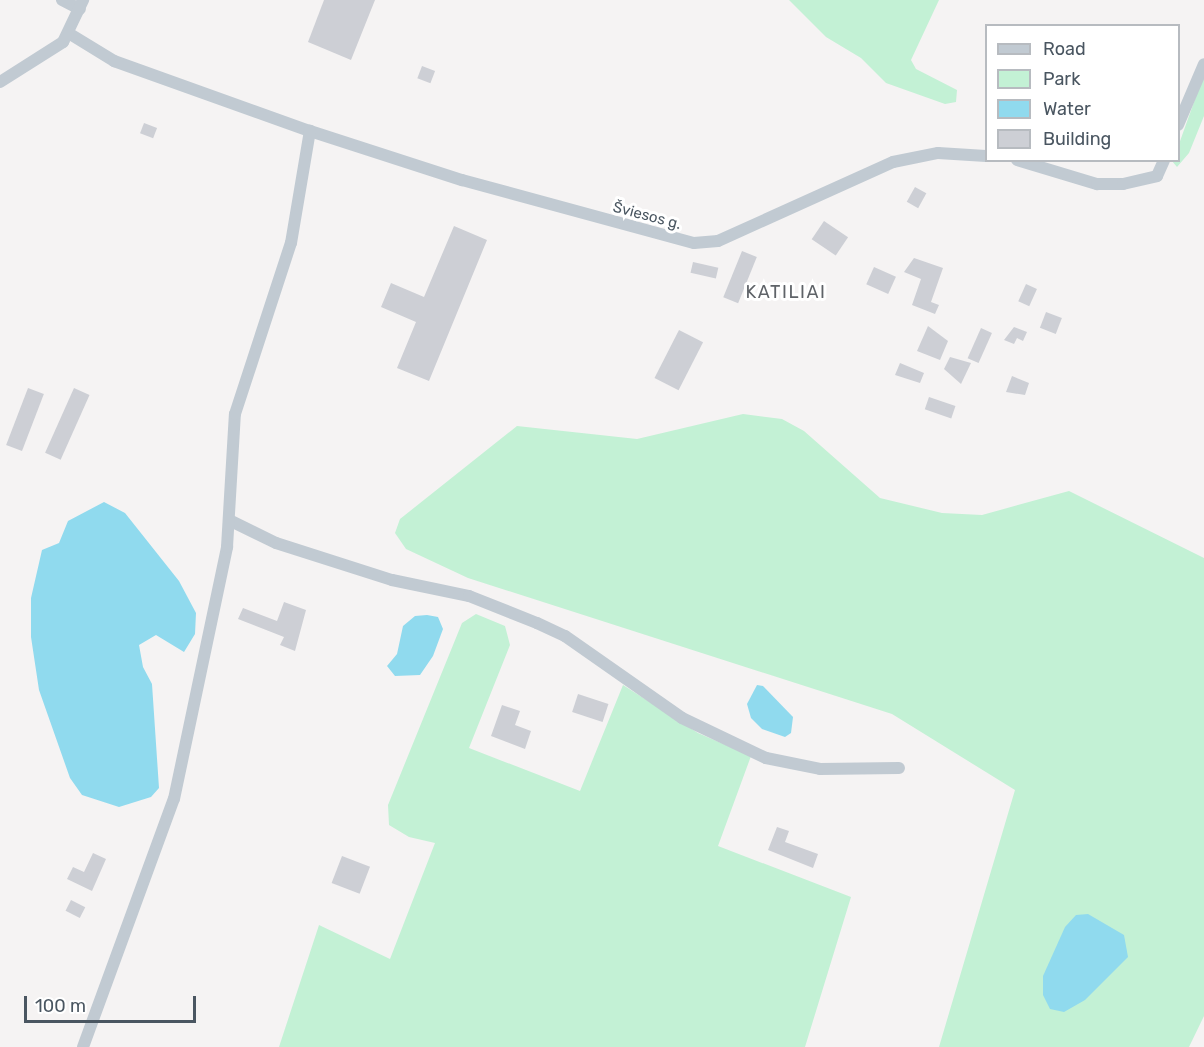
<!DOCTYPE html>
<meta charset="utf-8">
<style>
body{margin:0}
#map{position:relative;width:1204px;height:1047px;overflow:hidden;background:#f5f3f3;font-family:Rubik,sans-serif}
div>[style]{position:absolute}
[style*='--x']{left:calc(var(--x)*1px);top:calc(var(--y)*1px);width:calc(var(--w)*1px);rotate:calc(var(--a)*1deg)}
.green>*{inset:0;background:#c3f1d5}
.water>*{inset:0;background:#90daee}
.building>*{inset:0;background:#cdcfd5;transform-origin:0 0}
.street>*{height:12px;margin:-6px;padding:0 6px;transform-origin:6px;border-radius:6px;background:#c1cad2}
span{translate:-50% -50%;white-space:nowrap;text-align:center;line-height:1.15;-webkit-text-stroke:6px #fff;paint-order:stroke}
.street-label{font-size:15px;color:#4a5661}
.quarter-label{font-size:18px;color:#5f6368;letter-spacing:1.5px}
.legend{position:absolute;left:985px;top:24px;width:195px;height:138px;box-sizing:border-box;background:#fff;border:2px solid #b7bbc0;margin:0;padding:8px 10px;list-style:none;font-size:18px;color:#4a5661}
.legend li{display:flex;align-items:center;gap:12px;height:30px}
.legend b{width:30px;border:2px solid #b7bbc0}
.scale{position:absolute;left:24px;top:996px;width:172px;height:27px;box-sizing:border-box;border:3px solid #4a5661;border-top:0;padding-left:8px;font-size:18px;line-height:21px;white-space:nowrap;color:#4a5661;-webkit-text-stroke:4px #fff;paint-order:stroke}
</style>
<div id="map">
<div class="green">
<i style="clip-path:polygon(789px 0,939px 0,911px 60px,916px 69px,957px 90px,956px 102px,945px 104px,886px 83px,861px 58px,826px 37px)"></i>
<i style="clip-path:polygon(1204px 74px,1204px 116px,1189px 153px,1177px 167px,1172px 161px,1178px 160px,1179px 144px)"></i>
<i style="clip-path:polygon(743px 414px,782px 419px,804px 431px,880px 498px,942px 513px,982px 515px,1069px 491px,1204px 558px,1204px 1016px,1189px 1047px,939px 1047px,1015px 790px,892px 714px,468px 578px,406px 549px,395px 533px,400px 519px,517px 426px,637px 439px)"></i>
<i style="clip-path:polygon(476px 614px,505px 626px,510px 645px,469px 748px,580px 791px,623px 685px,698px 733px,751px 756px,718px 846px,851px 897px,805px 1047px,279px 1047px,319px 925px,390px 959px,435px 843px,409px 837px,389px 825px,388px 805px,462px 623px)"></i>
</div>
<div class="water">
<i style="clip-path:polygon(104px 502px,125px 513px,179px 581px,196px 613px,195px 634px,184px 652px,156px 635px,139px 645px,143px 667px,152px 684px,159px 788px,151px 797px,119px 807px,82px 795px,70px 778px,39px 690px,31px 637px,31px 598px,42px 550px,59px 543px,68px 521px)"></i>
<i style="clip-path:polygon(427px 615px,438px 617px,443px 629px,433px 656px,420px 675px,395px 676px,387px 666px,397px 654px,403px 626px,415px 616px)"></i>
<i style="clip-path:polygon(757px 685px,763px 686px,793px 717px,791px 733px,785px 737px,762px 729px,751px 718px,747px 704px)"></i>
<i style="clip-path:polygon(1088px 914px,1124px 935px,1128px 957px,1085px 1000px,1064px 1012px,1050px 1009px,1043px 995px,1043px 976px,1065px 927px,1076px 915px)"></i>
</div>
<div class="building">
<i style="clip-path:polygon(324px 0,375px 0,351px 60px,308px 42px)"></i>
<i style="left:422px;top:66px;width:14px;height:13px;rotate:21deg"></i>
<i style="left:144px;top:123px;width:14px;height:11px;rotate:21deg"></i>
<i style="left:915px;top:187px;width:13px;height:17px;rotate:29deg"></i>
<i style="left:824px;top:221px;width:29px;height:22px;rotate:34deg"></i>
<i style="clip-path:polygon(454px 226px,487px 240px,429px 381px,397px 368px,416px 322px,381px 307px,391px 283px,424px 297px)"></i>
<i style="left:742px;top:251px;width:16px;height:50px;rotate:22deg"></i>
<i style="clip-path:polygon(914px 258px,943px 268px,931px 302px,939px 305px,935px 314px,912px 305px,921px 279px,904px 272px)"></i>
<i style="left:693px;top:262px;width:26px;height:11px;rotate:13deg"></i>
<i style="left:874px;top:267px;width:24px;height:19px;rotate:24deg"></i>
<i style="left:1026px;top:284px;width:12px;height:19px;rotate:24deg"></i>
<i style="left:1046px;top:312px;width:17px;height:17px;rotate:21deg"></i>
<i style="clip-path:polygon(928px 326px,948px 341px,940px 360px,917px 351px)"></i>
<i style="clip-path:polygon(1014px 327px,1027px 332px,1023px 341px,1017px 338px,1014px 344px,1004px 340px)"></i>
<i style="left:981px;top:328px;width:12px;height:33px;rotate:24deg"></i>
<i style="left:679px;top:330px;width:27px;height:54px;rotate:27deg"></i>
<i style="clip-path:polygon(950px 357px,971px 363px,961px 384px,944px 369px)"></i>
<i style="clip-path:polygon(900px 363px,924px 373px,920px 383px,895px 375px)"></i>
<i style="clip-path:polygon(1012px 376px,1029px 383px,1025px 395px,1006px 392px)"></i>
<i style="left:28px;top:388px;width:17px;height:61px;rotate:21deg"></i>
<i style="left:74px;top:388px;width:17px;height:71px;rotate:24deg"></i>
<i style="left:929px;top:397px;width:28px;height:13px;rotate:19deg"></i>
<i style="clip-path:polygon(284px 602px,306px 610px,295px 651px,280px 645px,284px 637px,238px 619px,243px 608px,277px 621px)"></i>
<i style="left:578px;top:694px;width:32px;height:19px;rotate:18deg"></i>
<i style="clip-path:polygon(502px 705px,520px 711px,515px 725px,531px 731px,525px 749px,491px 736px)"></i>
<i style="clip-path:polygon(777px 827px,789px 831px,785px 842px,818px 854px,813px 868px,768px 850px)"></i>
<i style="clip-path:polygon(93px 853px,106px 859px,92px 891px,67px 879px,73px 867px,84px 872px)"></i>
<i style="left:342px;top:856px;width:30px;height:29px;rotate:21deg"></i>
<i style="left:71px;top:900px;width:16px;height:12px;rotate:27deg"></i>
</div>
<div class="street">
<i style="--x:62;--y:0;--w:20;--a:27"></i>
<i style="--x:70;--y:34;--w:52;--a:31.5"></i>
<i style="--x:114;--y:61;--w:208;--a:19.7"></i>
<i style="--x:310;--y:131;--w:160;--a:17.9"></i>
<i style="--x:462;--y:180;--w:240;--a:15.2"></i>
<i style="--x:694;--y:243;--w:24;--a:-5"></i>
<i style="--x:718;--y:241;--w:192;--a:-24.3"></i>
<i style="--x:893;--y:162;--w:46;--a:-11.3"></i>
<i style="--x:938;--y:153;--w:48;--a:3.6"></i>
<i style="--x:0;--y:82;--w:75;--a:-32.4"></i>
<i style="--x:63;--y:42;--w:47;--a:-64.5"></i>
<i style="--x:1178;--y:125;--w:66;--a:-66.9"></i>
<i style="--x:1017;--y:160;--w:84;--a:16.7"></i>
<i style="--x:1097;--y:184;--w:26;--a:0"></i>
<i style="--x:1123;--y:184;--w:35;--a:-13"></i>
<i style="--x:1157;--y:176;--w:17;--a:-66"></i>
<i style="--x:229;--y:520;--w:52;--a:26.1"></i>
<i style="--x:276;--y:543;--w:122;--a:17.7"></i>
<i style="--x:392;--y:580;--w:79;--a:11.7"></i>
<i style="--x:469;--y:596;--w:73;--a:21.7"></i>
<i style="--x:537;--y:623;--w:31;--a:25"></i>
<i style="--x:565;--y:636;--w:143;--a:35"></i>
<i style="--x:682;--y:718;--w:93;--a:25.5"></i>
<i style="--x:766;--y:758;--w:55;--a:11.5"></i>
<i style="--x:820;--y:769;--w:79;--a:-0.7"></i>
<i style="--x:83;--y:1047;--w:264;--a:-69.9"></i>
<i style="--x:174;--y:799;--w:258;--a:-78.1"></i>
<i style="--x:227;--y:547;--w:133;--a:-86.6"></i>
<i style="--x:235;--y:414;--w:180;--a:-71.9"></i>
<i style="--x:291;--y:243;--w:114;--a:-80.4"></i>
</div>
<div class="street-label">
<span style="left:647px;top:216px;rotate:15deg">Šviesos g.</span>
</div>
<div class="quarter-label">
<span style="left:786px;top:292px">KATILIAI</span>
</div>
<ul class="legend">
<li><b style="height:8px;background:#c1cad2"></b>Road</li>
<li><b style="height:16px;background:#c3f1d5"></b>Park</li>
<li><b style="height:16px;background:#90daee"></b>Water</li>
<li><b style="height:16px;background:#cdcfd5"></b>Building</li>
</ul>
<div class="scale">100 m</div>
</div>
